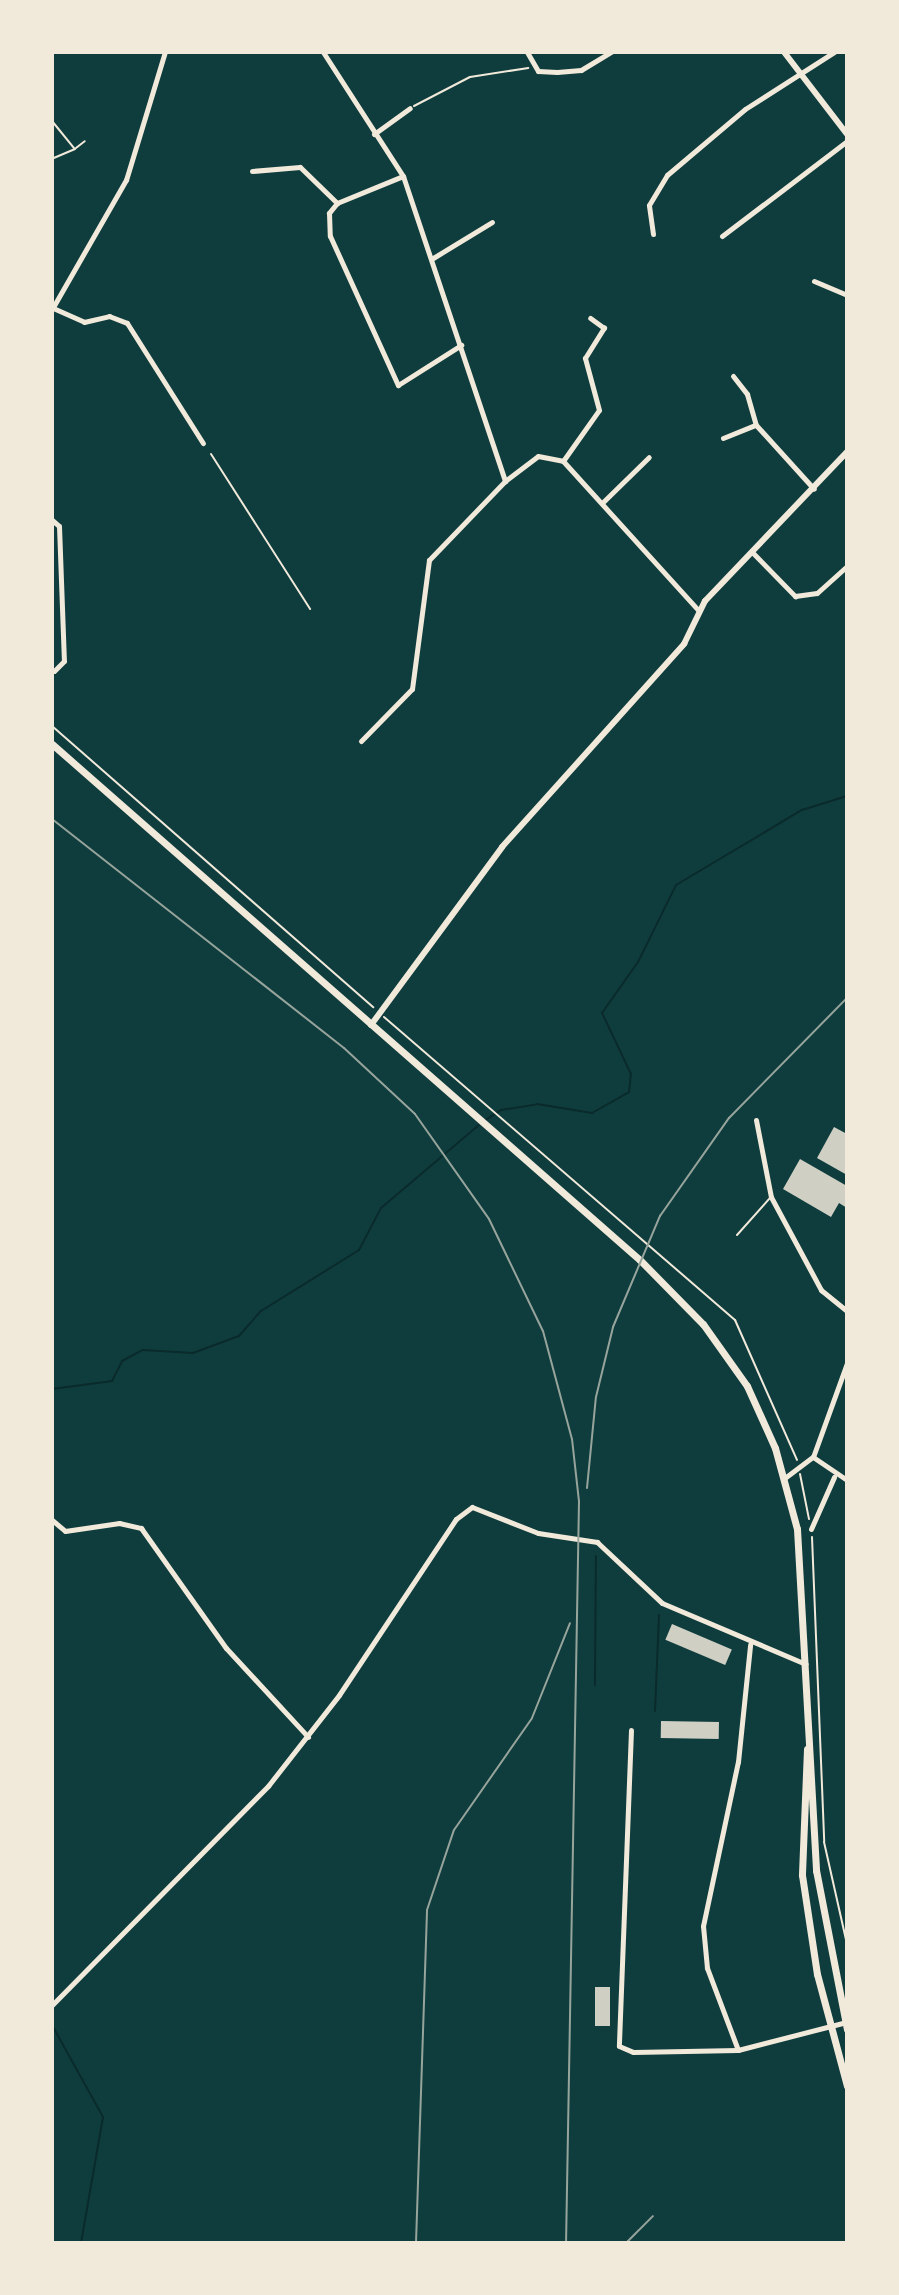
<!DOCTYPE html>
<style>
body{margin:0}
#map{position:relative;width:899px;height:2295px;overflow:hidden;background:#0f3d3e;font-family:Lato,sans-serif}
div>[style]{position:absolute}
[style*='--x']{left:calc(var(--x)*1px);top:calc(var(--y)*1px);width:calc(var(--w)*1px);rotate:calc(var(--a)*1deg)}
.stream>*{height:2px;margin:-1px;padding:0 1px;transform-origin:1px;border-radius:1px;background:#0a2a2b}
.building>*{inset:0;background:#cfcfc3;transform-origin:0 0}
.path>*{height:2px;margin:-1px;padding:0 1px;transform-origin:1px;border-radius:1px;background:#f1e9da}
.service>*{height:2px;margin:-1px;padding:0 1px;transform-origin:1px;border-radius:1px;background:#f1e9da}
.minor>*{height:5px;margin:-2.5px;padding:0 2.5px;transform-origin:2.5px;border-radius:2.5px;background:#f1e9da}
.tertiary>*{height:6px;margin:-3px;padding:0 3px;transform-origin:3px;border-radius:3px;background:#f1e9da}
.secondary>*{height:7px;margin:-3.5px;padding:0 3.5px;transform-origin:3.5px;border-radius:3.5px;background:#f1e9da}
.rail>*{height:2px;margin:-1px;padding:0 1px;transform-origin:1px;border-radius:1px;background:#97a49c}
span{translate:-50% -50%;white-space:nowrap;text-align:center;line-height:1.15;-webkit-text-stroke:6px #f1e9da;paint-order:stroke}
.frame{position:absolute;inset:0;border:54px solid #f1e9da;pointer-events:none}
</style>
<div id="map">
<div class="stream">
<i style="--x:484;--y:1121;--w:20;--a:-33"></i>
<i style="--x:501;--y:1110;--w:36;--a:-9"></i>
<i style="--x:537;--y:1104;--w:56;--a:9.3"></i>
<i style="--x:592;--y:1113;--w:43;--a:-29.6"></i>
<i style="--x:629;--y:1092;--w:18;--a:-84"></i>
<i style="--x:631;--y:1074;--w:68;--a:-115.4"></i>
<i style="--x:602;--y:1013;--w:62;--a:-54.8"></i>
<i style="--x:638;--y:962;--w:86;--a:-63.7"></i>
<i style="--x:676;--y:885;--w:147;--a:-30.8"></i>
<i style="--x:802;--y:810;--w:47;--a:-17.3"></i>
<i style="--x:52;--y:1389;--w:61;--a:-7.6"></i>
<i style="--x:112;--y:1381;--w:22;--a:-63"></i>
<i style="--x:122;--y:1361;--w:24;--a:-28"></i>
<i style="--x:143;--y:1350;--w:50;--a:3.4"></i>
<i style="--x:193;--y:1353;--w:49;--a:-20.3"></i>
<i style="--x:239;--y:1336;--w:33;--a:-49"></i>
<i style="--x:261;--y:1311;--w:115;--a:-31.9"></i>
<i style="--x:359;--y:1250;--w:47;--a:-62.4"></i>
<i style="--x:381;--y:1208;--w:128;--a:-40.3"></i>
<i style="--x:595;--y:1685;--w:129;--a:-89.6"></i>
<i style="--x:655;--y:1711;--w:96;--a:-87.6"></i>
<i style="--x:52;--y:2025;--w:105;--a:61"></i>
<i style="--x:103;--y:2117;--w:128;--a:99.9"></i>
</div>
<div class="building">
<i style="clip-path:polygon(834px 1127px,847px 1134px,847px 1175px,817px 1158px)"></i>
<i style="clip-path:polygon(800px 1159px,847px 1186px,847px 1208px,839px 1203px,831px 1217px,783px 1189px)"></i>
<i style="left:672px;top:1624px;width:65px;height:17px;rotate:23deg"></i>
<i style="left:661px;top:1721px;width:58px;height:17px;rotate:1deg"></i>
<i style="left:595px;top:1987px;width:15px;height:39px"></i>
</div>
<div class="path">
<i style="--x:414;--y:106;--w:63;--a:-27.4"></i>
<i style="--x:470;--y:77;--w:59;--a:-8.8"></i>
<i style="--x:52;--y:121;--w:36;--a:51"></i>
<i style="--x:75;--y:149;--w:25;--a:157"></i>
<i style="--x:76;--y:148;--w:11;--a:-38"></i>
<i style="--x:211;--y:454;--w:184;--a:57.4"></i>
<i style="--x:52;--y:726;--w:427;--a:41.2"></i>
<i style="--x:384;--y:1017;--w:464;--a:40.8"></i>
<i style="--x:735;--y:1320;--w:153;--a:66.1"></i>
<i style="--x:800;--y:1474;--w:46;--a:78.7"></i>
<i style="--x:812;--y:1537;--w:305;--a:87.7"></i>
<i style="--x:824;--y:1842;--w:105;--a:77.3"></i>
</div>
<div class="service">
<i style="--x:737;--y:1235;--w:50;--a:-48.3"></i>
</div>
<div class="minor">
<i style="--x:323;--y:52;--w:148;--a:57.2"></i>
<i style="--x:403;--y:176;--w:322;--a:71.5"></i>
<i style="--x:505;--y:481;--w:41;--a:-37.1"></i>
<i style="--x:538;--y:456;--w:25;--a:11"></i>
<i style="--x:563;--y:461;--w:202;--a:47.8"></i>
<i style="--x:527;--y:52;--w:22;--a:60"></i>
<i style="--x:538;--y:71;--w:19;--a:3"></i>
<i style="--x:557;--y:72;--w:24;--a:-5"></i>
<i style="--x:581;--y:70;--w:35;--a:-31"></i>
<i style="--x:374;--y:134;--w:44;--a:-35.8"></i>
<i style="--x:252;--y:171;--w:48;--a:-4.8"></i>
<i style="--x:300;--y:167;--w:52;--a:44.2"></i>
<i style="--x:337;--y:203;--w:71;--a:-22.2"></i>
<i style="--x:337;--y:203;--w:13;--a:129"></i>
<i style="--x:329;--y:213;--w:23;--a:88"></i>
<i style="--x:330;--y:236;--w:164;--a:65.5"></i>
<i style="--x:398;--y:385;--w:75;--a:-32.4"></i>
<i style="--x:653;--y:234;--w:29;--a:-98"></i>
<i style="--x:649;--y:205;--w:35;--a:-59"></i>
<i style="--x:667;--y:175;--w:102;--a:-40.2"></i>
<i style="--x:745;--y:109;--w:106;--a:-32.6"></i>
<i style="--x:722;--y:236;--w:157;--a:-37.2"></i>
<i style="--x:433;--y:258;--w:69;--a:-31.4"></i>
<i style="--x:814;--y:281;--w:36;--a:23"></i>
<i style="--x:53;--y:308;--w:34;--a:24"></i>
<i style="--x:84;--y:322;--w:26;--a:-13"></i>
<i style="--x:109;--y:316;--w:19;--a:21"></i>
<i style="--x:127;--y:323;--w:142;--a:57.7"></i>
<i style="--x:52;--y:309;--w:149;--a:-60.2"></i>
<i style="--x:126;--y:180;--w:134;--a:-73.1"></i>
<i style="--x:733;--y:376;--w:23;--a:52"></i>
<i style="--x:747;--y:394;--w:32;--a:74"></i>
<i style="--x:756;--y:425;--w:86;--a:47.8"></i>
<i style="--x:723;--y:438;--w:35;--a:-22"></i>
<i style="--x:563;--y:461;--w:62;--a:-54.8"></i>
<i style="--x:599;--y:410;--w:54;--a:-105.1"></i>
<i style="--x:585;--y:358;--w:36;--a:-58"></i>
<i style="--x:604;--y:328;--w:17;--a:-144"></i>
<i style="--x:603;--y:502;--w:64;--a:-44.4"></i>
<i style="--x:52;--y:520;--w:9;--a:41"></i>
<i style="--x:59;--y:526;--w:135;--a:87.9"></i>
<i style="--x:64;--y:661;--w:14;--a:135"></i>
<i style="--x:752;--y:552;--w:62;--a:45.7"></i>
<i style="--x:795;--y:596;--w:22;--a:-8"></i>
<i style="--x:817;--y:593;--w:40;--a:-42"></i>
<i style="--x:361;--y:741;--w:73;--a:-45.6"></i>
<i style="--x:412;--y:689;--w:130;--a:-82.5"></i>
<i style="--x:429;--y:560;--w:110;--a:-46.1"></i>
<i style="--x:756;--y:1120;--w:78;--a:79"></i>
<i style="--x:771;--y:1197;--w:106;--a:61.7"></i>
<i style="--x:821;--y:1290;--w:33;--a:39"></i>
<i style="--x:813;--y:1457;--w:41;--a:34.1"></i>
<i style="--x:786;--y:1477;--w:34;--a:-37"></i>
<i style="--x:813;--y:1457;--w:100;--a:-70.1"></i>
<i style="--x:52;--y:1520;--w:17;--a:40"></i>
<i style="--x:65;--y:1531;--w:55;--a:-8.4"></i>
<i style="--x:119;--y:1523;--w:23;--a:13"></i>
<i style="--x:141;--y:1528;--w:147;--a:54.7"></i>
<i style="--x:226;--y:1648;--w:121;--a:47.3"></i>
<i style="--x:811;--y:1529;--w:57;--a:-66.1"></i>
<i style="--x:631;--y:1730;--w:316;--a:92.2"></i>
<i style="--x:619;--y:2046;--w:15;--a:23"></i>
<i style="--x:633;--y:2052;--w:105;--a:-1.1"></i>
<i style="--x:738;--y:2050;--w:112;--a:-14.5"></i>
<i style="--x:52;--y:2005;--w:308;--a:-45.4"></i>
<i style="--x:268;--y:1786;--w:115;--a:-52"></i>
<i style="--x:339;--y:1695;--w:211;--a:-56.4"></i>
<i style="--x:456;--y:1519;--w:20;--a:-37"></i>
<i style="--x:472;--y:1507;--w:71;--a:21.5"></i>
<i style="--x:538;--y:1533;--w:60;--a:8.7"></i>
<i style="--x:597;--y:1542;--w:89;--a:43.2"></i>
<i style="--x:662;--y:1603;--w:156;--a:23"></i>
<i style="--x:738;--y:2050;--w:88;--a:-110.7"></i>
<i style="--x:707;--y:1968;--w:42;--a:-95.4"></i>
<i style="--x:703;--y:1926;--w:168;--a:-78"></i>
<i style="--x:738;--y:1762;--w:118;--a:-84.1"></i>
</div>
<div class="tertiary">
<i style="--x:784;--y:52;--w:103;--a:52.5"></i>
<i style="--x:371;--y:1025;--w:221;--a:-53.6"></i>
<i style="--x:502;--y:847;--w:273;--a:-48.1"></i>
<i style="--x:684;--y:644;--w:48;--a:-64"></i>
<i style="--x:705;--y:601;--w:206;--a:-46.4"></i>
</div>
<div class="secondary">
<i style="--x:52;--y:744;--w:782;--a:41.27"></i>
<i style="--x:640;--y:1260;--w:90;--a:45.5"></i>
<i style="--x:703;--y:1324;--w:76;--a:54.6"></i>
<i style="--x:747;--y:1386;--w:68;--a:65.7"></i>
<i style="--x:775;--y:1448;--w:84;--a:74.8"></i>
<i style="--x:797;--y:1529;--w:342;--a:86.8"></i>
<i style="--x:816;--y:1870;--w:162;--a:79"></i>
<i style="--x:807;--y:1749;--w:126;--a:92.3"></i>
<i style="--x:802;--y:1875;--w:100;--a:81.4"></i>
<i style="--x:817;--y:1974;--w:116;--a:75"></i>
</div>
<div class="rail">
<i style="--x:52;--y:819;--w:371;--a:38.1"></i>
<i style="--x:344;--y:1048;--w:97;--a:42.9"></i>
<i style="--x:415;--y:1114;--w:128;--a:54.8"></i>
<i style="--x:489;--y:1219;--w:124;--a:64.3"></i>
<i style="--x:543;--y:1331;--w:112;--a:75"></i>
<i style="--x:572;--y:1439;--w:62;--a:83.6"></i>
<i style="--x:579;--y:1501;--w:742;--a:91"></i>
<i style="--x:587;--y:1488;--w:91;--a:-84.4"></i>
<i style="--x:596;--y:1397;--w:72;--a:-76.3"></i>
<i style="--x:613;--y:1327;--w:121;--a:-67.1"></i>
<i style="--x:660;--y:1216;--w:120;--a:-54.9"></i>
<i style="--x:729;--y:1118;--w:168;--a:-45.5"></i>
<i style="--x:416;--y:2243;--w:333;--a:-88.1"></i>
<i style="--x:427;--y:1910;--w:84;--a:-71.4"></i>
<i style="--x:454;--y:1830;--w:136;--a:-55.1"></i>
<i style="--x:532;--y:1718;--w:102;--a:-68.2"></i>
<i style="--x:626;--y:2243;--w:38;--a:-45"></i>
</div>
<div class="frame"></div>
</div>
